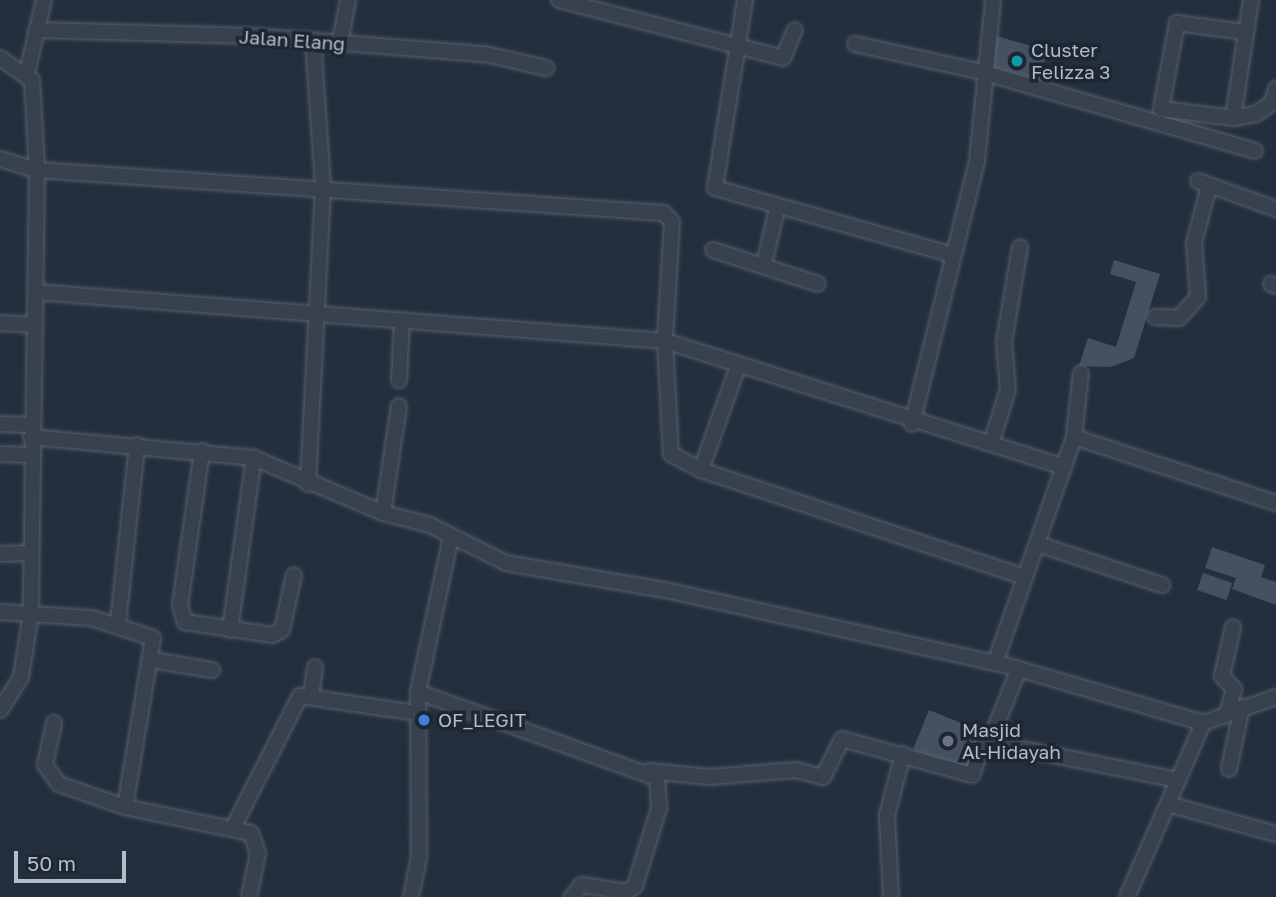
<!DOCTYPE html>
<style>
body{margin:0}
#map{position:relative;width:1276px;height:897px;overflow:hidden;background:#242f3e;font-family:"Golos Text",sans-serif}
div>[style]{position:absolute}
[style*='--x']{left:calc(var(--x)*1px);top:calc(var(--y)*1px);width:calc(var(--w)*1px);rotate:calc(var(--a)*1deg)}
.building>*{inset:0;background:#455162;transform-origin:0 0}
.roads{filter:drop-shadow(0 0 2px #565f6c) drop-shadow(0 0 2px #565f6c)}
.minor>*{height:14px;margin:-7px;padding:0 7px;transform-origin:7px;border-radius:7px;background:#38414e}
.dots>*{width:19px;height:19px;translate:-50% -50%;box-sizing:border-box;border:4px solid #1d2633;border-radius:50%}
span{translate:-50% -50%;white-space:nowrap;text-align:center;line-height:1.15;-webkit-text-stroke:7px #1d2633;paint-order:stroke}
.street-label{font-size:19px;color:#b4bcc9}
.poi-label{font-size:19px;color:#b4bcc9}
.left{translate:0 -50%;text-align:left}
.scale{position:absolute;left:14px;top:851px;width:112px;height:32px;box-sizing:border-box;border:4px solid #b4bcc9;border-top:0;padding-left:9px;font-size:21px;line-height:24px;white-space:nowrap;color:#b4bcc9;-webkit-text-stroke:5px #1d2633;paint-order:stroke}
</style>
<div id="map">
<div class="building">
<i style="left:993px;top:35px;width:57px;height:36px;rotate:16deg"></i>
<i style="clip-path:polygon(1114px 260px,1160px 274px,1134px 358px,1111px 367px,1079px 366px,1088px 338px,1116px 347px,1136px 282px,1110px 274px)"></i>
<i style="clip-path:polygon(1212px 547px,1265px 565px,1261px 577px,1276px 582px,1276px 605px,1232px 589px,1236px 578px,1205px 568px)"></i>
<i style="left:1203px;top:573px;width:31px;height:18px;rotate:19deg"></i>
<i style="left:929px;top:710px;width:58px;height:43px;rotate:22deg"></i>
</div>
<div class="roads">
<div class="minor">
<i style="--x:559;--y:0;--w:231;--a:14.5"></i>
<i style="--x:783;--y:58;--w:30;--a:-67"></i>
<i style="--x:745;--y:0;--w:190;--a:99.1"></i>
<i style="--x:715;--y:188;--w:244;--a:15.7"></i>
<i style="--x:36;--y:30;--w:218;--a:1.6"></i>
<i style="--x:254;--y:36;--w:232;--a:4.5"></i>
<i style="--x:485;--y:54;--w:63;--a:12.9"></i>
<i style="--x:1245;--y:32;--w:69;--a:-172.5"></i>
<i style="--x:1177;--y:23;--w:87;--a:100.5"></i>
<i style="--x:1161;--y:109;--w:73;--a:7.1"></i>
<i style="--x:1233;--y:118;--w:23;--a:-10"></i>
<i style="--x:1256;--y:114;--w:19;--a:-35"></i>
<i style="--x:1272;--y:103;--w:15;--a:-74"></i>
<i style="--x:340;--y:42;--w:43;--a:-79.2"></i>
<i style="--x:855;--y:44;--w:130;--a:12.4"></i>
<i style="--x:982;--y:72;--w:284;--a:16.1"></i>
<i style="--x:0;--y:58;--w:39;--a:35"></i>
<i style="--x:32;--y:80;--w:90;--a:86.8"></i>
<i style="--x:37;--y:170;--w:443;--a:90.8"></i>
<i style="--x:31;--y:613;--w:65;--a:98.9"></i>
<i style="--x:21;--y:677;--w:39;--a:122"></i>
<i style="--x:27;--y:73;--w:75;--a:-76.9"></i>
<i style="--x:1233;--y:118;--w:119;--a:-81.3"></i>
<i style="--x:0;--y:159;--w:39;--a:17"></i>
<i style="--x:37;--y:170;--w:628;--a:3.92"></i>
<i style="--x:664;--y:213;--w:12;--a:48"></i>
<i style="--x:672;--y:222;--w:119;--a:93.4"></i>
<i style="--x:665;--y:341;--w:113;--a:87"></i>
<i style="--x:671;--y:454;--w:34;--a:28"></i>
<i style="--x:701;--y:470;--w:341;--a:18.3"></i>
<i style="--x:1198;--y:181;--w:83;--a:19.7"></i>
<i style="--x:713;--y:250;--w:110;--a:17.9"></i>
<i style="--x:764;--y:264;--w:57;--a:-76.7"></i>
<i style="--x:1271;--y:284;--w:5;--a:22"></i>
<i style="--x:36;--y:292;--w:631;--a:4.45"></i>
<i style="--x:665;--y:341;--w:419;--a:17.5"></i>
<i style="--x:1155;--y:317;--w:24;--a:2"></i>
<i style="--x:1179;--y:318;--w:28;--a:-48"></i>
<i style="--x:1198;--y:297;--w:54;--a:-94.2"></i>
<i style="--x:1194;--y:243;--w:59;--a:-75.3"></i>
<i style="--x:0;--y:323;--w:34;--a:3"></i>
<i style="--x:399;--y:380;--w:60;--a:-87.1"></i>
<i style="--x:0;--y:424;--w:30;--a:2"></i>
<i style="--x:912;--y:424;--w:271;--a:-76.1"></i>
<i style="--x:977;--y:161;--w:162;--a:-84.3"></i>
<i style="--x:31;--y:437;--w:224;--a:5.4"></i>
<i style="--x:254;--y:458;--w:140;--a:23.1"></i>
<i style="--x:383;--y:513;--w:49;--a:14.3"></i>
<i style="--x:430;--y:525;--w:85;--a:26.6"></i>
<i style="--x:506;--y:563;--w:166;--a:9.7"></i>
<i style="--x:670;--y:591;--w:343;--a:12.5"></i>
<i style="--x:1005;--y:665;--w:206;--a:16.3"></i>
<i style="--x:1203;--y:723;--w:77;--a:-19.6"></i>
<i style="--x:1074;--y:437;--w:213;--a:18.1"></i>
<i style="--x:992;--y:441;--w:54;--a:-72.9"></i>
<i style="--x:1008;--y:389;--w:47;--a:-94.9"></i>
<i style="--x:1004;--y:342;--w:96;--a:-80.4"></i>
<i style="--x:202;--y:451;--w:156;--a:98.1"></i>
<i style="--x:180;--y:605;--w:18;--a:74"></i>
<i style="--x:185;--y:622;--w:89;--a:8.4"></i>
<i style="--x:273;--y:635;--w:10;--a:-29"></i>
<i style="--x:282;--y:630;--w:56;--a:-77.7"></i>
<i style="--x:0;--y:454;--w:32;--a:2"></i>
<i style="--x:701;--y:470;--w:110;--a:-70.4"></i>
<i style="--x:308;--y:484;--w:298;--a:-87.1"></i>
<i style="--x:323;--y:186;--w:146;--a:-93.9"></i>
<i style="--x:383;--y:513;--w:108;--a:-81.5"></i>
<i style="--x:1038;--y:544;--w:131;--a:18.3"></i>
<i style="--x:0;--y:554;--w:32;--a:-2"></i>
<i style="--x:0;--y:612;--w:92;--a:3.7"></i>
<i style="--x:92;--y:618;--w:64;--a:18.2"></i>
<i style="--x:153;--y:638;--w:171;--a:99.4"></i>
<i style="--x:118;--y:623;--w:179;--a:-83.9"></i>
<i style="--x:230;--y:630;--w:174;--a:-82.1"></i>
<i style="--x:152;--y:660;--w:61;--a:9.5"></i>
<i style="--x:995;--y:663;--w:239;--a:-70.7"></i>
<i style="--x:1074;--y:437;--w:64;--a:-83.8"></i>
<i style="--x:418;--y:692;--w:254;--a:19.8"></i>
<i style="--x:657;--y:778;--w:30;--a:86"></i>
<i style="--x:659;--y:808;--w:82;--a:107.1"></i>
<i style="--x:635;--y:886;--w:11;--a:146"></i>
<i style="--x:626;--y:892;--w:45;--a:-171"></i>
<i style="--x:582;--y:885;--w:16;--a:130"></i>
<i style="--x:311;--y:696;--w:29;--a:-82"></i>
<i style="--x:1227;--y:714;--w:26;--a:-74"></i>
<i style="--x:1234;--y:689;--w:18;--a:-133"></i>
<i style="--x:1222;--y:676;--w:50;--a:-77.3"></i>
<i style="--x:54;--y:723;--w:43;--a:102.1"></i>
<i style="--x:45;--y:765;--w:24;--a:54"></i>
<i style="--x:59;--y:784;--w:70;--a:19.2"></i>
<i style="--x:125;--y:807;--w:129;--a:11.7"></i>
<i style="--x:251;--y:833;--w:21;--a:71"></i>
<i style="--x:258;--y:853;--w:45;--a:101.6"></i>
<i style="--x:995;--y:728;--w:64;--a:-67.9"></i>
<i style="--x:1229;--y:769;--w:63;--a:-78.2"></i>
<i style="--x:649;--y:771;--w:61;--a:5.6"></i>
<i style="--x:710;--y:777;--w:86;--a:-4.7"></i>
<i style="--x:796;--y:770;--w:28;--a:15"></i>
<i style="--x:823;--y:777;--w:42;--a:-63.4"></i>
<i style="--x:842;--y:739;--w:135;--a:15.5"></i>
<i style="--x:972;--y:775;--w:32;--a:-70"></i>
<i style="--x:983;--y:745;--w:10;--a:-11"></i>
<i style="--x:993;--y:743;--w:189;--a:11.3"></i>
<i style="--x:1168;--y:804;--w:112;--a:15.5"></i>
<i style="--x:233;--y:828;--w:148;--a:-63.1"></i>
<i style="--x:300;--y:696;--w:117;--a:8.3"></i>
<i style="--x:411;--y:897;--w:41;--a:-78.7"></i>
<i style="--x:419;--y:857;--w:165;--a:-90.3"></i>
<i style="--x:418;--y:692;--w:158;--a:-78"></i>
<i style="--x:891;--y:897;--w:82;--a:-92.8"></i>
<i style="--x:887;--y:815;--w:63;--a:-75.3"></i>
<i style="--x:1127;--y:897;--w:190;--a:-66.4"></i>
</div>
</div>
<div class="dots">
<i style="left:1017px;top:61px;background:#0f9aa8"></i>
<i style="left:424px;top:720px;background:#3f7fe0"></i>
<i style="left:948px;top:741px;background:#6b7280"></i>
</div>
<div class="street-label">
<span style="left:292px;top:40px;rotate:4deg">Jalan Elang</span>
</div>
<div class="poi-label">
<span class="left" style="left:1031px;top:61px">Cluster<br>Felizza 3</span>
<span class="left" style="left:438px;top:720px">OF_LEGIT</span>
<span class="left" style="left:962px;top:741px">Masjid<br>Al-Hidayah</span>
</div>
<div class="scale">50 m</div>
</div>
